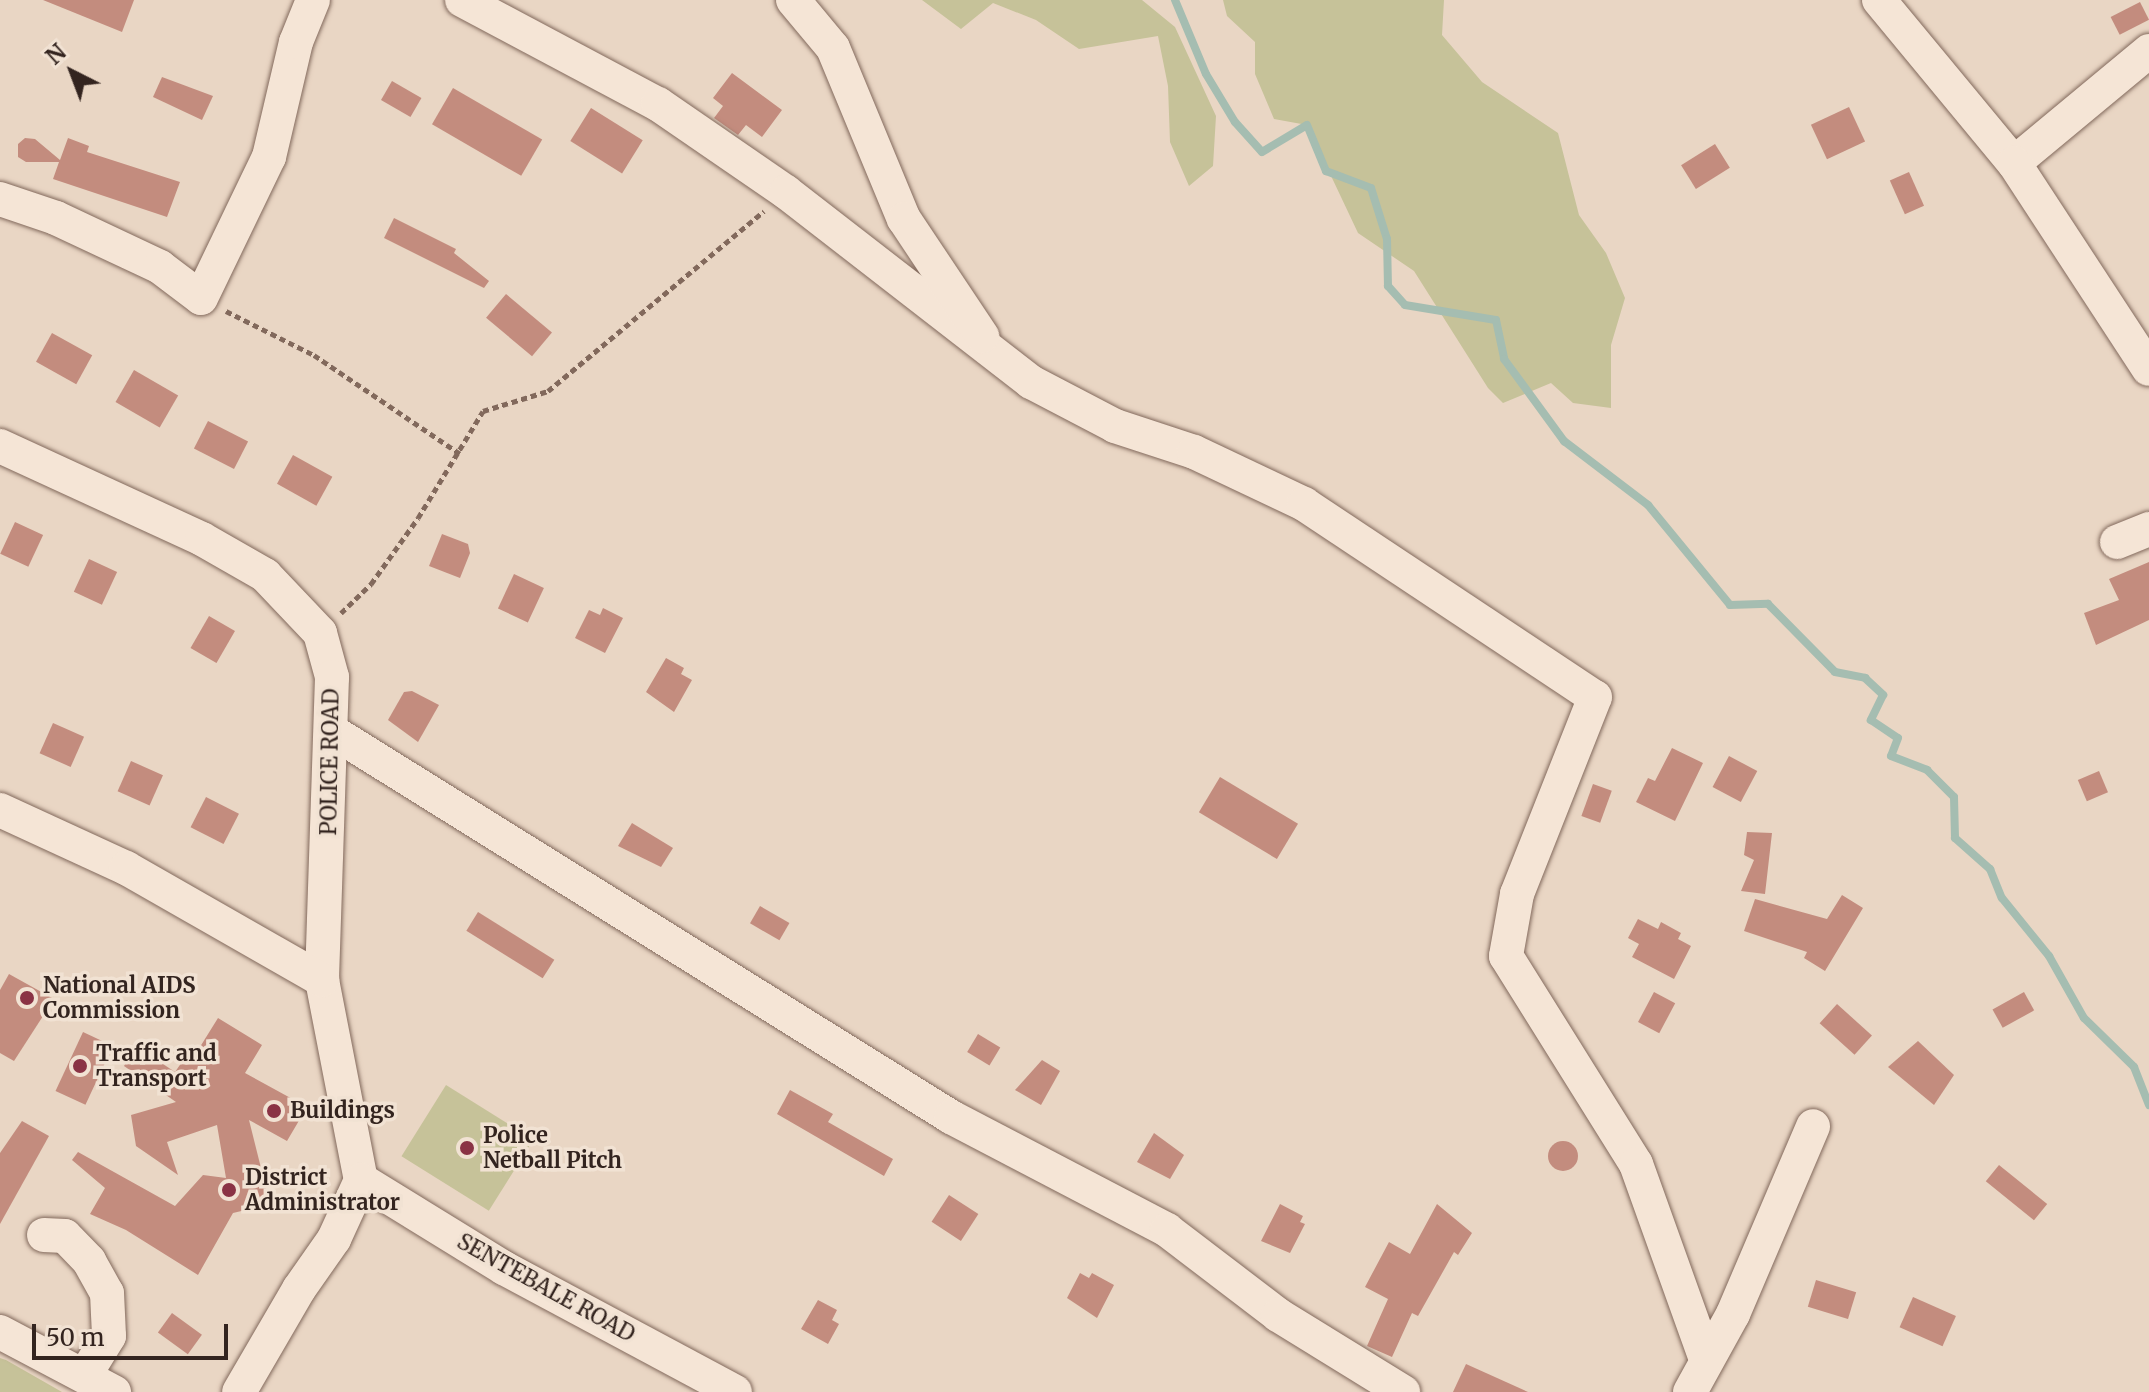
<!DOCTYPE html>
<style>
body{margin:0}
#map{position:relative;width:2149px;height:1392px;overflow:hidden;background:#e9d6c4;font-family:Merriweather,serif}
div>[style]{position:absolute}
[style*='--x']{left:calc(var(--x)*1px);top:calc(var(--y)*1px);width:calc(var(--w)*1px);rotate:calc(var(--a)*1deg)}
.green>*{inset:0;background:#c6c299;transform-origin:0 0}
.stream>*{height:8px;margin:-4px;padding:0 4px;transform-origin:4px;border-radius:4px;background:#a5bdb1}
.building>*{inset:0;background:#c38c7e;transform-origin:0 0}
.round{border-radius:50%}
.path>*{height:5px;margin-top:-2.5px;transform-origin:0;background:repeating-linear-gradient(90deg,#82695c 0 6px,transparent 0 10px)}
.roads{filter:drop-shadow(0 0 2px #82695c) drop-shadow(0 0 2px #82695c)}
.minor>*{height:34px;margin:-17px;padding:0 17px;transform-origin:17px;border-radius:17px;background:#f5e5d6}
.dots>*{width:22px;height:22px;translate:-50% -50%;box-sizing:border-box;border:4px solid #f1e2d3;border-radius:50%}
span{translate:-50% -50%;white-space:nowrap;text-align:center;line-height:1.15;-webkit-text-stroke:7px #f1e2d3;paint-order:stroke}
.street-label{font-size:22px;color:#33241f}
.poi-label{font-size:22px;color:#33241f;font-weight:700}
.left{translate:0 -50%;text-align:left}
.north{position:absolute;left:32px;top:32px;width:80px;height:80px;-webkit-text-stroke:6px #f1e2d3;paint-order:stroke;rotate:318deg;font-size:22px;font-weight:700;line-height:32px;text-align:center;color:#33241f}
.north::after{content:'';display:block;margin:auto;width:28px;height:36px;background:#33241f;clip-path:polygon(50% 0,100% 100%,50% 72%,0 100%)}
.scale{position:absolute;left:32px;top:1324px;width:196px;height:36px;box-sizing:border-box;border:4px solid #33241f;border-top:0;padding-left:10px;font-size:24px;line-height:28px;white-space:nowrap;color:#33241f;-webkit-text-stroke:6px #f1e2d3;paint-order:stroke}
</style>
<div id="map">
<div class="green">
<i style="clip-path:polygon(922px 0,1142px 0,1175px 27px,1216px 116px,1213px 166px,1189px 186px,1170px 142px,1168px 86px,1158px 36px,1079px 49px,1036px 20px,993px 3px,961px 29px)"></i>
<i style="clip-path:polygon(1223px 0,1444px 0,1442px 35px,1482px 82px,1558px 133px,1579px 215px,1606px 253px,1625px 298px,1611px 345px,1611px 408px,1573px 403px,1551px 383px,1503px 403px,1488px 388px,1414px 271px,1358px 233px,1307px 125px,1274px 119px,1255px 74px,1255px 42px,1227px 16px)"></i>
<i style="left:446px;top:1085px;width:103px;height:84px;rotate:32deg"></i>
<i style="clip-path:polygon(0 1358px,6px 1360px,62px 1392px,0 1392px)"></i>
</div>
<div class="stream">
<i style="--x:1175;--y:0;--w:80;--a:67.3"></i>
<i style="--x:1206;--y:74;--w:56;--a:58.9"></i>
<i style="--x:1235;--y:122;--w:40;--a:48"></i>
<i style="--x:1262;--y:152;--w:52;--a:-31"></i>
<i style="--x:1307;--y:125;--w:50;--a:67.6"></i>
<i style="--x:1326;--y:171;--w:48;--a:20.7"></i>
<i style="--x:1371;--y:188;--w:53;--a:72.6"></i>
<i style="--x:1387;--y:239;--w:47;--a:88.8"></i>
<i style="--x:1388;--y:286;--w:25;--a:48"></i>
<i style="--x:1405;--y:305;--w:92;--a:9.4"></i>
<i style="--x:1496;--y:320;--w:40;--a:78"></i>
<i style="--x:1504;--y:359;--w:102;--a:53.8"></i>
<i style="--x:1564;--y:441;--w:106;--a:37.3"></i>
<i style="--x:1648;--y:505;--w:129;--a:50.6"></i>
<i style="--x:1730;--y:605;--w:38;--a:-2"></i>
<i style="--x:1768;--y:604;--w:95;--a:45.4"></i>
<i style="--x:1835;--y:672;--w:31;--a:11"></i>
<i style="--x:1865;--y:678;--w:25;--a:43"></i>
<i style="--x:1883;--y:695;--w:28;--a:116"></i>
<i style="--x:1871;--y:720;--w:32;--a:34"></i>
<i style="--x:1898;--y:738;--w:19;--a:111"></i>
<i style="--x:1891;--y:756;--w:39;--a:21"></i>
<i style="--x:1927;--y:770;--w:38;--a:45"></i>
<i style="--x:1954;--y:797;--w:41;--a:88.6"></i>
<i style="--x:1955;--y:838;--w:47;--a:41.5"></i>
<i style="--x:1990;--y:869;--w:31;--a:68"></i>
<i style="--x:2002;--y:898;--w:75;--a:51"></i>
<i style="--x:2049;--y:956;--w:71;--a:60.6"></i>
<i style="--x:2084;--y:1018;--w:70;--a:44.4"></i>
<i style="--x:2134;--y:1067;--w:41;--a:68.5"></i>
</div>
<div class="building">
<i style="clip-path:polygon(43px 0,134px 0,122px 32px)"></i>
<i style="left:2140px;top:2px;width:20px;height:33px;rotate:63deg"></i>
<i style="clip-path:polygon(732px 73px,782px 110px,762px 137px,746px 125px,738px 135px,714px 118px,723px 106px,713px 98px)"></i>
<i style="clip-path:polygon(162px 77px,213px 96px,202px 120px,153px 97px)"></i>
<i style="left:392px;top:81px;width:34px;height:22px;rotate:30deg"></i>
<i style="left:453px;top:88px;width:103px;height:42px;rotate:30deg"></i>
<i style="left:1849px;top:107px;width:38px;height:42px;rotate:65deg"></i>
<i style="left:591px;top:108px;width:61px;height:39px;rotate:32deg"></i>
<i style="clip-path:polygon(25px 138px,35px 139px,60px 160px,68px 138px,89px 146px,87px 152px,180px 182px,167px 217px,53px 179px,59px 162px,26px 162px,18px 157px,18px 144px)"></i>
<i style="left:1715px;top:144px;width:28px;height:40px;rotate:58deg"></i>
<i style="left:1909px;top:172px;width:37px;height:21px;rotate:66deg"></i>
<i style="clip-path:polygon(394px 218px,456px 249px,454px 253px,489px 281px,484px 288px,384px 238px)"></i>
<i style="left:506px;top:294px;width:60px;height:31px;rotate:40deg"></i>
<i style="left:52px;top:333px;width:46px;height:33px;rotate:29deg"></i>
<i style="left:134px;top:370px;width:51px;height:37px;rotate:30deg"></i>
<i style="left:208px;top:421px;width:45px;height:31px;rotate:27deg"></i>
<i style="left:293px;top:455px;width:45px;height:33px;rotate:29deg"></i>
<i style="left:15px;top:522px;width:31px;height:35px;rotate:25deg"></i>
<i style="clip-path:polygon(442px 534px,468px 544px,470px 553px,460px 578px,429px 566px)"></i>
<i style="left:89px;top:559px;width:31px;height:36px;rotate:25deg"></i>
<i style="clip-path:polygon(2149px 562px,2149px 620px,2096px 645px,2084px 613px,2119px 600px,2109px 579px)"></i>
<i style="left:514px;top:574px;width:33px;height:38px;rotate:25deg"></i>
<i style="clip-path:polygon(603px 608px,623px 618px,605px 653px,575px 638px,589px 610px,600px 615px)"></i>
<i style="left:209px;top:616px;width:30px;height:37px;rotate:30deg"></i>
<i style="clip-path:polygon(666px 658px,684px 668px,681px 674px,692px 680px,674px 712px,646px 692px)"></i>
<i style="clip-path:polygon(412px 691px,439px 705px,418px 742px,388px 720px,404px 692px)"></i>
<i style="left:53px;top:723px;width:34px;height:33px;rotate:24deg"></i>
<i style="clip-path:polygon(1672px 748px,1703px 763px,1675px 821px,1636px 802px,1648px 778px,1655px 781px)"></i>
<i style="left:1729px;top:756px;width:32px;height:35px;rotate:28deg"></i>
<i style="left:131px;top:761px;width:35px;height:33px;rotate:24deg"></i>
<i style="left:2099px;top:771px;width:23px;height:23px;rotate:67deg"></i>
<i style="left:1220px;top:777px;width:91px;height:41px;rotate:31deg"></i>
<i style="left:1593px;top:784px;width:20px;height:34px;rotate:20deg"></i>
<i style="left:206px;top:797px;width:37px;height:34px;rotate:27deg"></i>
<i style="clip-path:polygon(632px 823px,673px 848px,661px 867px,618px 846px)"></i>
<i style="clip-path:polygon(1747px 832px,1772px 833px,1765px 894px,1741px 891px,1754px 860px,1744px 855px)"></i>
<i style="clip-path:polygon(1842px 895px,1863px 908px,1825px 971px,1804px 958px,1807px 952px,1744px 931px,1755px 899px,1827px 919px)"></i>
<i style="left:760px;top:906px;width:34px;height:20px;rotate:30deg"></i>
<i style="left:478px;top:912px;width:90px;height:22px;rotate:32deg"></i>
<i style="clip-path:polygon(1638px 919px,1658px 929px,1661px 922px,1681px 933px,1678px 939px,1691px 946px,1674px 979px,1632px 957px,1639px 944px,1628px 938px)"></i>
<i style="clip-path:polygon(9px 974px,54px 999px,14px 1061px,0 1053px,0 990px)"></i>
<i style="left:1654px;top:992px;width:24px;height:34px;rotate:28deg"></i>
<i style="left:2024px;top:992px;width:21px;height:36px;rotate:61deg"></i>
<i style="left:1837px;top:1004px;width:47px;height:26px;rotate:42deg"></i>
<i style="clip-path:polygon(218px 1018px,262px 1045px,245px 1073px,307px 1107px,287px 1141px,249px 1120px,270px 1204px,233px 1213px,198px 1275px,126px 1230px,90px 1214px,105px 1188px,72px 1160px,78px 1152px,175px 1206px,203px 1175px,226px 1178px,217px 1125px,167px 1142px,178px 1175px,136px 1146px,131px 1115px,176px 1102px,124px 1066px,136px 1046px,175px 1072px,184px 1059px,190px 1063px)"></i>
<i style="left:83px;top:1032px;width:33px;height:65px;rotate:25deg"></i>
<i style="left:978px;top:1034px;width:26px;height:21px;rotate:31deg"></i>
<i style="clip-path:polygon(1918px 1041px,1954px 1075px,1934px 1105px,1888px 1067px)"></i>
<i style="clip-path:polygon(1042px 1060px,1060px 1071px,1041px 1105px,1015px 1090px)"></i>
<i style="clip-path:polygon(790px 1090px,833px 1114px,828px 1122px,893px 1159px,884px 1176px,777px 1114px)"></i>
<i style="clip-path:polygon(22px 1121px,49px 1136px,0 1224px,0 1153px)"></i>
<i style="clip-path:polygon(1154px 1133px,1184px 1155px,1170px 1179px,1137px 1162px)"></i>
<i class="round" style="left:1548px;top:1141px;width:30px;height:30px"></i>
<i style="left:1999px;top:1165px;width:62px;height:21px;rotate:39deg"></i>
<i style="left:949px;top:1195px;width:35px;height:32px;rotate:33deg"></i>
<i style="clip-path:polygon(1280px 1204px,1303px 1216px,1300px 1222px,1305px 1224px,1290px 1253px,1261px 1241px)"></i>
<i style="clip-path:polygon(1437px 1204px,1472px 1233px,1458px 1255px,1454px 1252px,1418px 1316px,1412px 1313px,1392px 1357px,1367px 1346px,1388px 1299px,1365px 1287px,1389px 1242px,1410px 1254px)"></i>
<i style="clip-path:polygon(1080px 1273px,1089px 1278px,1092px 1273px,1114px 1285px,1097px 1318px,1067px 1298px)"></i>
<i style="left:1816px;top:1280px;width:42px;height:28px;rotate:17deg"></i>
<i style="left:1913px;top:1297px;width:47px;height:33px;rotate:24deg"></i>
<i style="clip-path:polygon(818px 1300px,837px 1310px,832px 1320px,839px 1324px,828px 1344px,801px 1329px)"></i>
<i style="left:172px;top:1313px;width:37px;height:24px;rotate:36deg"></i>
<i style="clip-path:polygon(1466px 1364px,1528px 1392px,1453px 1392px)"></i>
</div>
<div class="path">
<i style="--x:226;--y:311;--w:98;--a:26.6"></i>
<i style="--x:314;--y:355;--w:176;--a:34.1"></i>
<i style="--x:341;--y:613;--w:42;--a:-44"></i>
<i style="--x:371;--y:584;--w:81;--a:-54.5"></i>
<i style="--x:418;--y:518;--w:125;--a:-58.7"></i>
<i style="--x:483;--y:411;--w:68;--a:-17.1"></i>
<i style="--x:548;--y:391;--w:281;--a:-39.8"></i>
</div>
<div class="roads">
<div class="minor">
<i style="--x:462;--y:0;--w:222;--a:28"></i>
<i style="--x:658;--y:104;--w:155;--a:34.5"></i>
<i style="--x:786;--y:192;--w:310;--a:37.8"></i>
<i style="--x:1031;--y:382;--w:95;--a:27.6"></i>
<i style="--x:1115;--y:426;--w:83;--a:18.2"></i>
<i style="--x:1194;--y:452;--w:122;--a:25.3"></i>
<i style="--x:1304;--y:504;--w:349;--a:33.6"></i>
<i style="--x:1595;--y:697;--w:212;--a:111.6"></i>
<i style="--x:1517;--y:894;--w:63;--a:100.1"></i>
<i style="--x:1506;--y:956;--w:245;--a:58"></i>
<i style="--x:1636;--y:1164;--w:208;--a:70.3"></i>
<i style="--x:793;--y:0;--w:62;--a:50.2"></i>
<i style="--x:833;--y:48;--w:185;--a:67.5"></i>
<i style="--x:904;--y:219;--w:141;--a:56.3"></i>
<i style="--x:1879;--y:0;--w:212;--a:50.4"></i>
<i style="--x:2149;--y:51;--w:175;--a:140.3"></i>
<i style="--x:2014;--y:163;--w:246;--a:56.8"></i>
<i style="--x:0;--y:199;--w:59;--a:18.7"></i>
<i style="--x:56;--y:218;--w:115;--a:25.2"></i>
<i style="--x:160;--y:267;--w:51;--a:37.1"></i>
<i style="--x:201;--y:298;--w:157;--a:-64.3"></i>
<i style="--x:269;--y:157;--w:118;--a:-76.8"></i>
<i style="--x:296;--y:42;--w:45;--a:-68"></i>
<i style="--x:0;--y:446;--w:222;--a:24.7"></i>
<i style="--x:202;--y:539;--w:73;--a:29.7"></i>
<i style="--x:265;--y:575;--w:80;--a:46.5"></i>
<i style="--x:320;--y:633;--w:46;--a:74.7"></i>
<i style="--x:332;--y:677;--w:303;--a:91.9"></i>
<i style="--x:322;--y:980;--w:204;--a:79"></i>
<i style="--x:361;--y:1180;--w:65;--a:114.6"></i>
<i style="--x:334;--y:1239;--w:61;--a:125"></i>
<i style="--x:299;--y:1289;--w:119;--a:120.2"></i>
<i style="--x:2117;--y:542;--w:35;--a:-22"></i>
<i style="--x:333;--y:732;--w:728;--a:31.92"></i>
<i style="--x:951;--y:1117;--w:244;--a:27.6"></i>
<i style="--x:1167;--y:1230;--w:140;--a:37.4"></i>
<i style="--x:1278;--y:1315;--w:147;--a:31.6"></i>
<i style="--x:0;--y:810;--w:139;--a:24.7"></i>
<i style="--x:126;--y:868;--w:226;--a:29.7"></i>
<i style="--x:361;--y:1180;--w:168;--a:31.6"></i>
<i style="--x:504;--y:1268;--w:262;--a:28.2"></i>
<i style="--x:44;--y:1235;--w:21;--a:3"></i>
<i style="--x:65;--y:1236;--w:35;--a:46"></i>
<i style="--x:89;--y:1261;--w:37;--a:61"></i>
<i style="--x:107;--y:1293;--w:43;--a:87.3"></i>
<i style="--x:109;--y:1336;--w:46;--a:121.6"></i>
<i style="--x:0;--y:1332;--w:129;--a:27.8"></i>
<i style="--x:1690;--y:1392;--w:89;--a:-61.1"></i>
<i style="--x:1733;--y:1314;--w:204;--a:-66.9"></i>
</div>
</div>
<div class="dots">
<i style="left:27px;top:998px;background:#8a3345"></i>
<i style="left:80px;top:1066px;background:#8a3345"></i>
<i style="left:274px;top:1111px;background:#8a3345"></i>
<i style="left:467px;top:1148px;background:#8a3345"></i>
<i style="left:229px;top:1190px;background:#8a3345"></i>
</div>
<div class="street-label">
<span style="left:330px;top:762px;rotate:-89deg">POLICE ROAD</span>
<span style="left:546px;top:1288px;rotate:29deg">SENTEBALE ROAD</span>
</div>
<div class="poi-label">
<span class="left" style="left:43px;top:998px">National AIDS<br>Commission</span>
<span class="left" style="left:96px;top:1066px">Traffic and<br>Transport</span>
<span class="left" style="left:290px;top:1111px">Buildings</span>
<span class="left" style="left:483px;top:1148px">Police<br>Netball Pitch</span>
<span class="left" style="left:245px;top:1190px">District<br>Administrator</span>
</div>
<div class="north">N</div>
<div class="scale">50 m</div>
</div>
